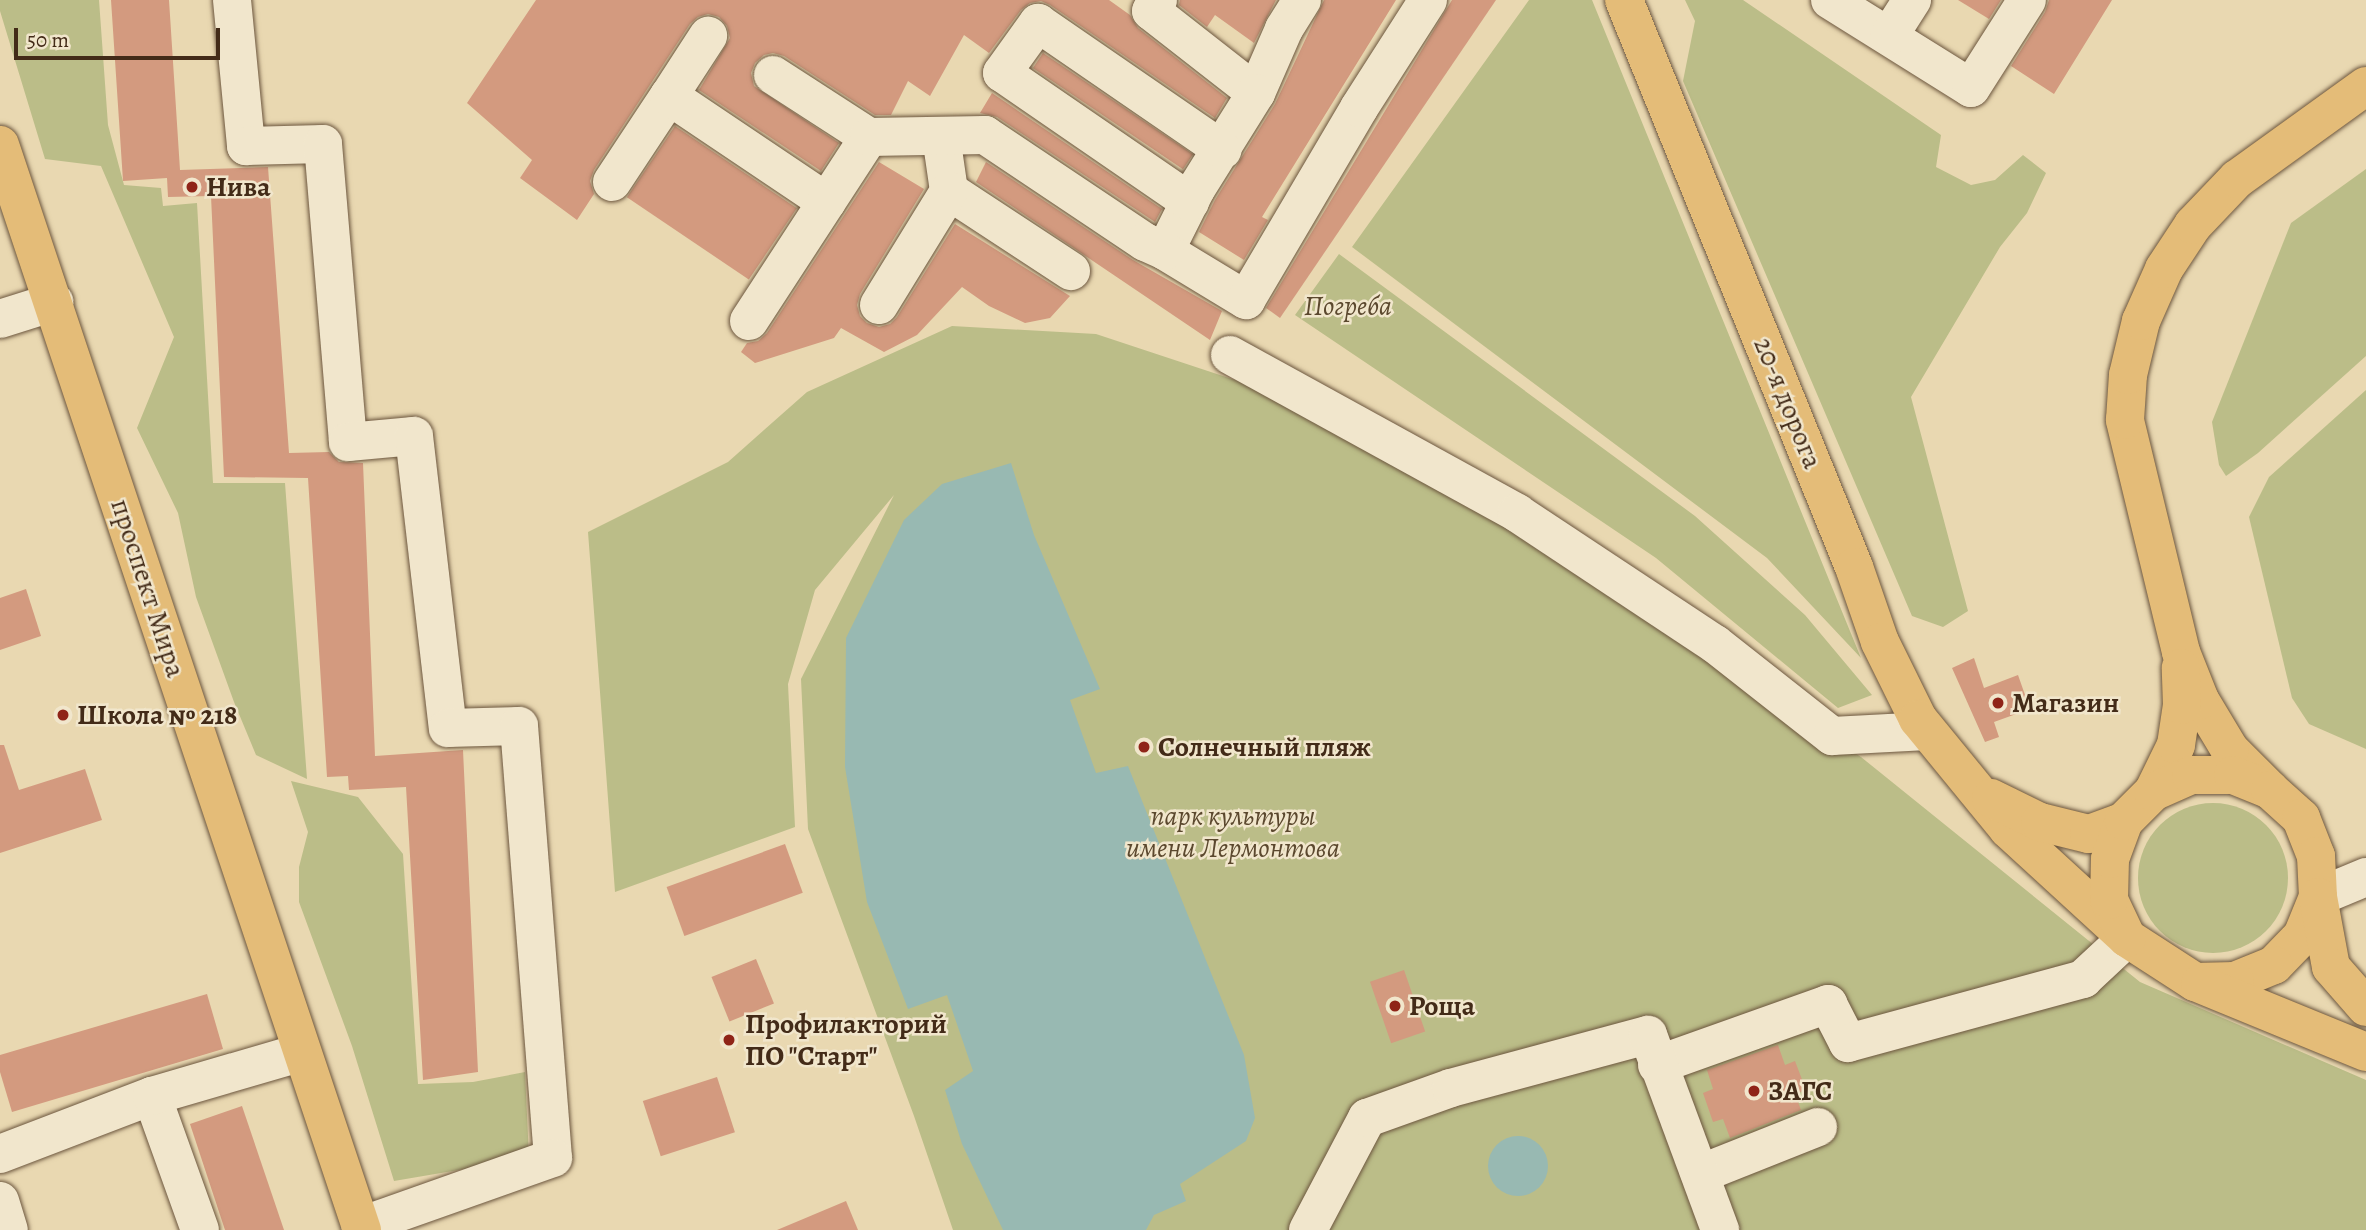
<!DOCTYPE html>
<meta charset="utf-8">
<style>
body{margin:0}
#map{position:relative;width:2366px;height:1230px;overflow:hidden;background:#e9d8b1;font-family:Alegreya,serif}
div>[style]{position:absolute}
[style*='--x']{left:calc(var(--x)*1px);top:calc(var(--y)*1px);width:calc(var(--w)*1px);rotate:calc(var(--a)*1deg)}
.green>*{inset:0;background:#bbbd88}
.round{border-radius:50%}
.water>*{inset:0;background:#98b9b2}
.building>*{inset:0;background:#d39a7f;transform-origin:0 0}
.roads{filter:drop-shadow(0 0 2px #6c563e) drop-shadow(0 0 2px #6c563e)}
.minor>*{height:38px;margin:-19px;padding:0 19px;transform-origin:19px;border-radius:19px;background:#f1e6cc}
.major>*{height:38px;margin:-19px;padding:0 19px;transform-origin:19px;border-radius:19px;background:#e4bc78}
.dots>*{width:19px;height:19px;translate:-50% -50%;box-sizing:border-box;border:4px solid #f1e6cc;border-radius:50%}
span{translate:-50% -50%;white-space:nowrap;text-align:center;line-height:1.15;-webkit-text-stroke:5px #f1e6cc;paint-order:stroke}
.poi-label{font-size:28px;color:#432b18;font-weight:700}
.left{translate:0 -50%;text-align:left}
.park-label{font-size:28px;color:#5b482e;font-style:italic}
.street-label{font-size:28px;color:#432b18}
.scale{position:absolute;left:14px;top:28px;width:206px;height:32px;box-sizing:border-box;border:4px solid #432b18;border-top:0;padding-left:9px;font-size:21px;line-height:24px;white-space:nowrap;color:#432b18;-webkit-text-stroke:5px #f1e6cc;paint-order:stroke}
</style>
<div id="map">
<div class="green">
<i style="clip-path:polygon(0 0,99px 0,108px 125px,124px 185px,161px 188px,163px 206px,197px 203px,213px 483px,285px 483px,307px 779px,256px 755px,234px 702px,196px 597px,178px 513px,137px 428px,174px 337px,101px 166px,45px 159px,0 11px)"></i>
<i style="clip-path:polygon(1529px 0,1592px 0,1861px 658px,1767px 558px,1352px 247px)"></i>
<i style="clip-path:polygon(1685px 0,1743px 0,1941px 135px,1936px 167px,1971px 185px,1995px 180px,2023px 155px,2046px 173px,2027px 213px,2000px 247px,1911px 397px,1968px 611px,1943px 627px,1912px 616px,1683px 81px,1695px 21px)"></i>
<i style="clip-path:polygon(2366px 169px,2366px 356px,2258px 453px,2226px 476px,2219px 465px,2212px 422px,2291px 223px)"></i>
<i style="clip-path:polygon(1339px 254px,1695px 516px,1805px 615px,1872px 695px,1838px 708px,1656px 558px,1295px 315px)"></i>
<i style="clip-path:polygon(952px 326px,1096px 334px,1338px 414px,1861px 757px,2140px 982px,2366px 1080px,2366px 1230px,953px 1230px,914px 1116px,808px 829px,801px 679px,894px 495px,815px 590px,788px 684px,795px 827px,615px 892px,588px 532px,728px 462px,807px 392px)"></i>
<i style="clip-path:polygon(2366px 390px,2366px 749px,2309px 724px,2292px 698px,2249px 517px,2269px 477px)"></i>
<i style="clip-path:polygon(291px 781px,358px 797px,403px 854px,418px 1084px,473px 1082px,525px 1072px,529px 1158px,394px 1181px,352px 1046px,299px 902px,299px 867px,308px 832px)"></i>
<i class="round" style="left:2138px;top:803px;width:150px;height:150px"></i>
</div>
<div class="water">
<i style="clip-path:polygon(1011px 463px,1034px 535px,1100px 689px,1070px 700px,1096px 773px,1128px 766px,1244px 1055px,1255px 1118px,1246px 1141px,1180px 1184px,1186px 1201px,1154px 1215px,1146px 1230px,1003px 1230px,962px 1144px,945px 1090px,973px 1071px,947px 995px,908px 1009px,867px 902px,845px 767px,846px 638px,904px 520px,942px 484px)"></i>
<i class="round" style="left:1488px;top:1136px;width:60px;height:60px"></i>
</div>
<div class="building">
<i style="clip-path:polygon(111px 0,169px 0,180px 170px,268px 167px,289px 453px,329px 452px,339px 462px,363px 463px,375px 756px,463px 750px,478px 1072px,423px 1080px,406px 787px,349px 790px,348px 776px,327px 777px,308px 478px,224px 477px,211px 196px,168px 197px,167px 178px,123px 181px)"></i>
<i style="clip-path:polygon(536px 0,1109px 0,1130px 15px,1138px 28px,1227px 98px,1215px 118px,1050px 5px,1041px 1px,1030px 3px,1021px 10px,989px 53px,964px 35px,930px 96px,908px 81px,891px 115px,875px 115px,784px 56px,773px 53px,764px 55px,755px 63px,751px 73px,754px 86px,839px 143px,821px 171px,699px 90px,730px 38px,727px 26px,719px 17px,708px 14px,698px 17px,690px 24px,594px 170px,590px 181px,594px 194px,577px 220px,520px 178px,532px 160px,467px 103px)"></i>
<i style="clip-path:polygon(1180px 0,1276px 0,1254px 43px,1215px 15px,1207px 27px,1179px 5px)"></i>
<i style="clip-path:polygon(1324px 0,1396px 0,1262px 217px,1268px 220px,1244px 260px,1199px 232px,1215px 200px,1275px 104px)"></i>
<i style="clip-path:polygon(1452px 0,1496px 0,1280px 318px,1266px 308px)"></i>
<i style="clip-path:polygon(1958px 0,2001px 0,1989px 19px)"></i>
<i style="clip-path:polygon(2049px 0,2112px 0,2054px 94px,2011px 66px,2045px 12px)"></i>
<i style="left:1043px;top:53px;width:181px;height:18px;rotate:34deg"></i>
<i style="clip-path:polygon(992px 93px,1162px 209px,1155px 222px,997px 117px,980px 113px)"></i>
<i style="left:675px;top:126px;width:147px;height:86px;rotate:34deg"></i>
<i style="clip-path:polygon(879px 162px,924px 189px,860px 294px,857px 305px,860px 316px,867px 323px,879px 327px,890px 324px,897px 317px,955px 224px,1070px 296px,1050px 318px,1025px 323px,989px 306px,962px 287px,917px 335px,884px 352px,841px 328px,834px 338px,755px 363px,741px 352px,747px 343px,758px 341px,767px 333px)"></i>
<i style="clip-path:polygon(986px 162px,1133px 260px,1222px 311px,1210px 340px,976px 182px)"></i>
<i style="clip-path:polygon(26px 589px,41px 636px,0 650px,0 598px)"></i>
<i style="clip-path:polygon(1974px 658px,1984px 688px,2018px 675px,2030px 709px,1994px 722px,1999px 737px,1985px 742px,1952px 668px)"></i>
<i style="clip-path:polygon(0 745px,4px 745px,19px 790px,85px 769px,102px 820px,0 853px)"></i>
<i style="left:785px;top:844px;width:52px;height:126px;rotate:70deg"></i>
<i style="left:756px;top:959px;width:48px;height:48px;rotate:68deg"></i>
<i style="left:1404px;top:970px;width:65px;height:36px;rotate:71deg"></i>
<i style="clip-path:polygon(207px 994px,223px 1049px,12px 1112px,0 1072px,0 1055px)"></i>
<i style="clip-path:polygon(1778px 1045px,1785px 1065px,1795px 1061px,1806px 1090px,1795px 1094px,1801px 1110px,1730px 1138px,1723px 1119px,1713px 1122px,1703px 1093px,1713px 1089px,1707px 1070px)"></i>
<i style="left:717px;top:1077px;width:58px;height:78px;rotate:72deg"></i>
<i style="clip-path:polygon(242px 1106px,284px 1230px,225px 1230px,190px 1124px)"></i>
<i style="clip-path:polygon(846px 1201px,858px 1230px,777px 1230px)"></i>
</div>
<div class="roads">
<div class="minor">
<i style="--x:232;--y:0;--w:147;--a:84.5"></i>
<i style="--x:246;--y:146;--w:77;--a:-1.5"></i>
<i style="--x:323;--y:144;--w:299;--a:85.2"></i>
<i style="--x:348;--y:442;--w:66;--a:-5.2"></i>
<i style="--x:414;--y:436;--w:294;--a:83.4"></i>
<i style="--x:448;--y:728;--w:71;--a:-1.6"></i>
<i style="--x:519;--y:726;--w:433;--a:85.5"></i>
<i style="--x:553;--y:1158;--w:204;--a:160.5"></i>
<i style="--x:1158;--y:0;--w:13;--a:122"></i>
<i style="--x:1151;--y:11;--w:133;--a:38"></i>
<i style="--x:1302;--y:0;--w:34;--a:122"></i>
<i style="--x:1284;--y:29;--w:70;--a:113.6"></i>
<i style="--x:1256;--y:93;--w:113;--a:122"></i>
<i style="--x:1196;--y:189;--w:69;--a:116.6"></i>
<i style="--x:1165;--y:251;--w:95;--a:31.2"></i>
<i style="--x:1246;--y:300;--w:223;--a:-59.5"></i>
<i style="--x:1359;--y:108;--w:128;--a:-57.4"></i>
<i style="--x:1830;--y:0;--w:166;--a:32"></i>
<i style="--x:1971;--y:88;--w:104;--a:-57.5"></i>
<i style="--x:1889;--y:36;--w:43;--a:-57.4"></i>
<i style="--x:773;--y:75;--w:114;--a:32.9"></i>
<i style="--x:669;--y:96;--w:72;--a:-57"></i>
<i style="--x:941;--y:136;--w:56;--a:81.7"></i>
<i style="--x:949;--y:191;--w:146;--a:33.3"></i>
<i style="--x:612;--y:182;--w:103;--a:-56.5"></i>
<i style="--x:669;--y:96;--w:190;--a:33.9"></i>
<i style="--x:1190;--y:202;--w:228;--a:-145.5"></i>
<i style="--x:1002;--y:73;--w:62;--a:-54.2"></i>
<i style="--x:1038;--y:23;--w:224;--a:34.5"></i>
<i style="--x:879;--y:305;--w:134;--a:-58.4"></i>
<i style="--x:0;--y:319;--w:57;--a:-17.5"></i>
<i style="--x:749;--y:321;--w:220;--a:-56.9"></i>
<i style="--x:869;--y:137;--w:116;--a:-1"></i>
<i style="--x:985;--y:135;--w:192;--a:33.8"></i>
<i style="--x:1145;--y:242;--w:22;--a:24"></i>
<i style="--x:1230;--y:355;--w:328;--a:28.8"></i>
<i style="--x:1517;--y:513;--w:237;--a:33.5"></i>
<i style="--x:1715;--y:644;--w:149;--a:38.2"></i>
<i style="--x:1832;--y:736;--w:95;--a:-3"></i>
<i style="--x:2318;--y:897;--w:52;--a:-22.6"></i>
<i style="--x:1657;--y:1065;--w:182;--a:-19.6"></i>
<i style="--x:1828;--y:1004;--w:44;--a:62.9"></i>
<i style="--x:1848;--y:1043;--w:244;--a:-15.2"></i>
<i style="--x:2083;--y:979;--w:60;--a:-43"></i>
<i style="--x:152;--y:1096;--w:142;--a:70.3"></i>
<i style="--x:0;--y:1154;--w:163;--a:-20.9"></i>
<i style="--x:152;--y:1096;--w:156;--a:-16.3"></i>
<i style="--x:1700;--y:1174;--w:127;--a:-21.7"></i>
<i style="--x:0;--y:1201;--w:30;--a:73"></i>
<i style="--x:1308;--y:1230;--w:127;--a:-62.2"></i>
<i style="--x:1367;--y:1118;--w:89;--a:-19.7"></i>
<i style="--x:1451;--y:1088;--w:204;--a:-15.1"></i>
<i style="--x:1648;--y:1035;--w:208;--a:69.7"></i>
</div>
<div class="major">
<i style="--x:1624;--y:0;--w:612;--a:67.92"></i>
<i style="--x:1854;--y:567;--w:79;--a:70.9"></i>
<i style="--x:1880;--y:642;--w:86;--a:63.7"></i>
<i style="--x:1918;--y:719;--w:142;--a:50.7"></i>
<i style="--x:2008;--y:829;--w:161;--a:42.5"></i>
<i style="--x:0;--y:145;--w:1144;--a:71.55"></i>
<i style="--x:2270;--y:790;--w:57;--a:-135"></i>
<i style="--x:2230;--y:750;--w:58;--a:-121"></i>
<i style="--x:2200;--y:700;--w:52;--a:-111.6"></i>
<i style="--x:2181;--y:652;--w:239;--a:-103.6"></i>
<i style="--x:2125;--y:420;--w:45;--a:-86.2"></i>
<i style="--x:2128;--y:375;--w:56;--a:-76.5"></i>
<i style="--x:2141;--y:321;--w:57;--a:-66.1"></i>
<i style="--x:2164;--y:269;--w:53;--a:-56.6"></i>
<i style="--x:2193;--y:225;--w:64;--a:-46.3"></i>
<i style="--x:2237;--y:179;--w:159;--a:-35.8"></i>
<i style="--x:2153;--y:792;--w:52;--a:-63.9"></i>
<i style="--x:2176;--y:745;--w:40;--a:-81.5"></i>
<i style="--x:2182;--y:705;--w:37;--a:-92"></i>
<i style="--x:1991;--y:798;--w:55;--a:26.1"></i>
<i style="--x:2040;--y:822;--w:50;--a:13.8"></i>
<i style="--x:2089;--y:834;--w:37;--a:-20"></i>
<i style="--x:2318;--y:897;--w:42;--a:112.3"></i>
<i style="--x:2302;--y:936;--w:40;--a:134"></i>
<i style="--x:2274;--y:965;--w:42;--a:157.7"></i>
<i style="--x:2235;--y:981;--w:40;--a:178.6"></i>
<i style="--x:2195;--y:982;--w:81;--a:-147.1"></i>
<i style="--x:2127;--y:938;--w:42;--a:-115.3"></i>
<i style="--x:2109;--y:900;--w:41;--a:-88.6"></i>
<i style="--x:2110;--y:859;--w:40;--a:-69.8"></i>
<i style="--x:2124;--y:821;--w:41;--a:-45"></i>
<i style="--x:2153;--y:792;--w:42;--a:-24.1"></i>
<i style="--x:2191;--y:775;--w:42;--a:0"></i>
<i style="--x:2233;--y:775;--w:40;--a:22"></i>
<i style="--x:2270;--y:790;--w:42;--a:42.1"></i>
<i style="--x:2301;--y:818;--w:41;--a:68.5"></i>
<i style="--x:2316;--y:856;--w:41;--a:87.2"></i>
<i style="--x:2318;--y:897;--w:71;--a:79.5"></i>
<i style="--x:2331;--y:967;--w:53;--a:48.8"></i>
<i style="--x:2200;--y:984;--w:179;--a:22.3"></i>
</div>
</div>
<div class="dots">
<i style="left:192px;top:187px;background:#8f2418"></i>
<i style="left:1998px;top:703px;background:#8f2418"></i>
<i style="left:63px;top:715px;background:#8f2418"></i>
<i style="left:1144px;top:747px;background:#8f2418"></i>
<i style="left:1395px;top:1006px;background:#8f2418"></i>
<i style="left:729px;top:1040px;background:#8f2418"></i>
<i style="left:1754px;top:1091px;background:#8f2418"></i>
</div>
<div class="poi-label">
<span class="left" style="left:206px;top:187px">Нива</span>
<span class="left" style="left:2012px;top:703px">Магазин</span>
<span class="left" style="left:77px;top:715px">Школа № 218</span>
<span class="left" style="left:1158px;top:747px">Солнечный пляж</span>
<span class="left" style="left:1409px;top:1006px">Роща</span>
<span class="left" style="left:745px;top:1040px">Профилакторий<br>ПО "Старт"</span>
<span class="left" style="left:1768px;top:1091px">ЗАГС</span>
</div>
<div class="park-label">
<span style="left:1348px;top:306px">Погреба</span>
<span style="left:1233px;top:832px">парк культуры<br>имени Лермонтова</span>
</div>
<div class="street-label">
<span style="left:1788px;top:403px;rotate:68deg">20-я дорога</span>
<span style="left:148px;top:588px;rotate:72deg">проспект Мира</span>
</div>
<div class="scale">50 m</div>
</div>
